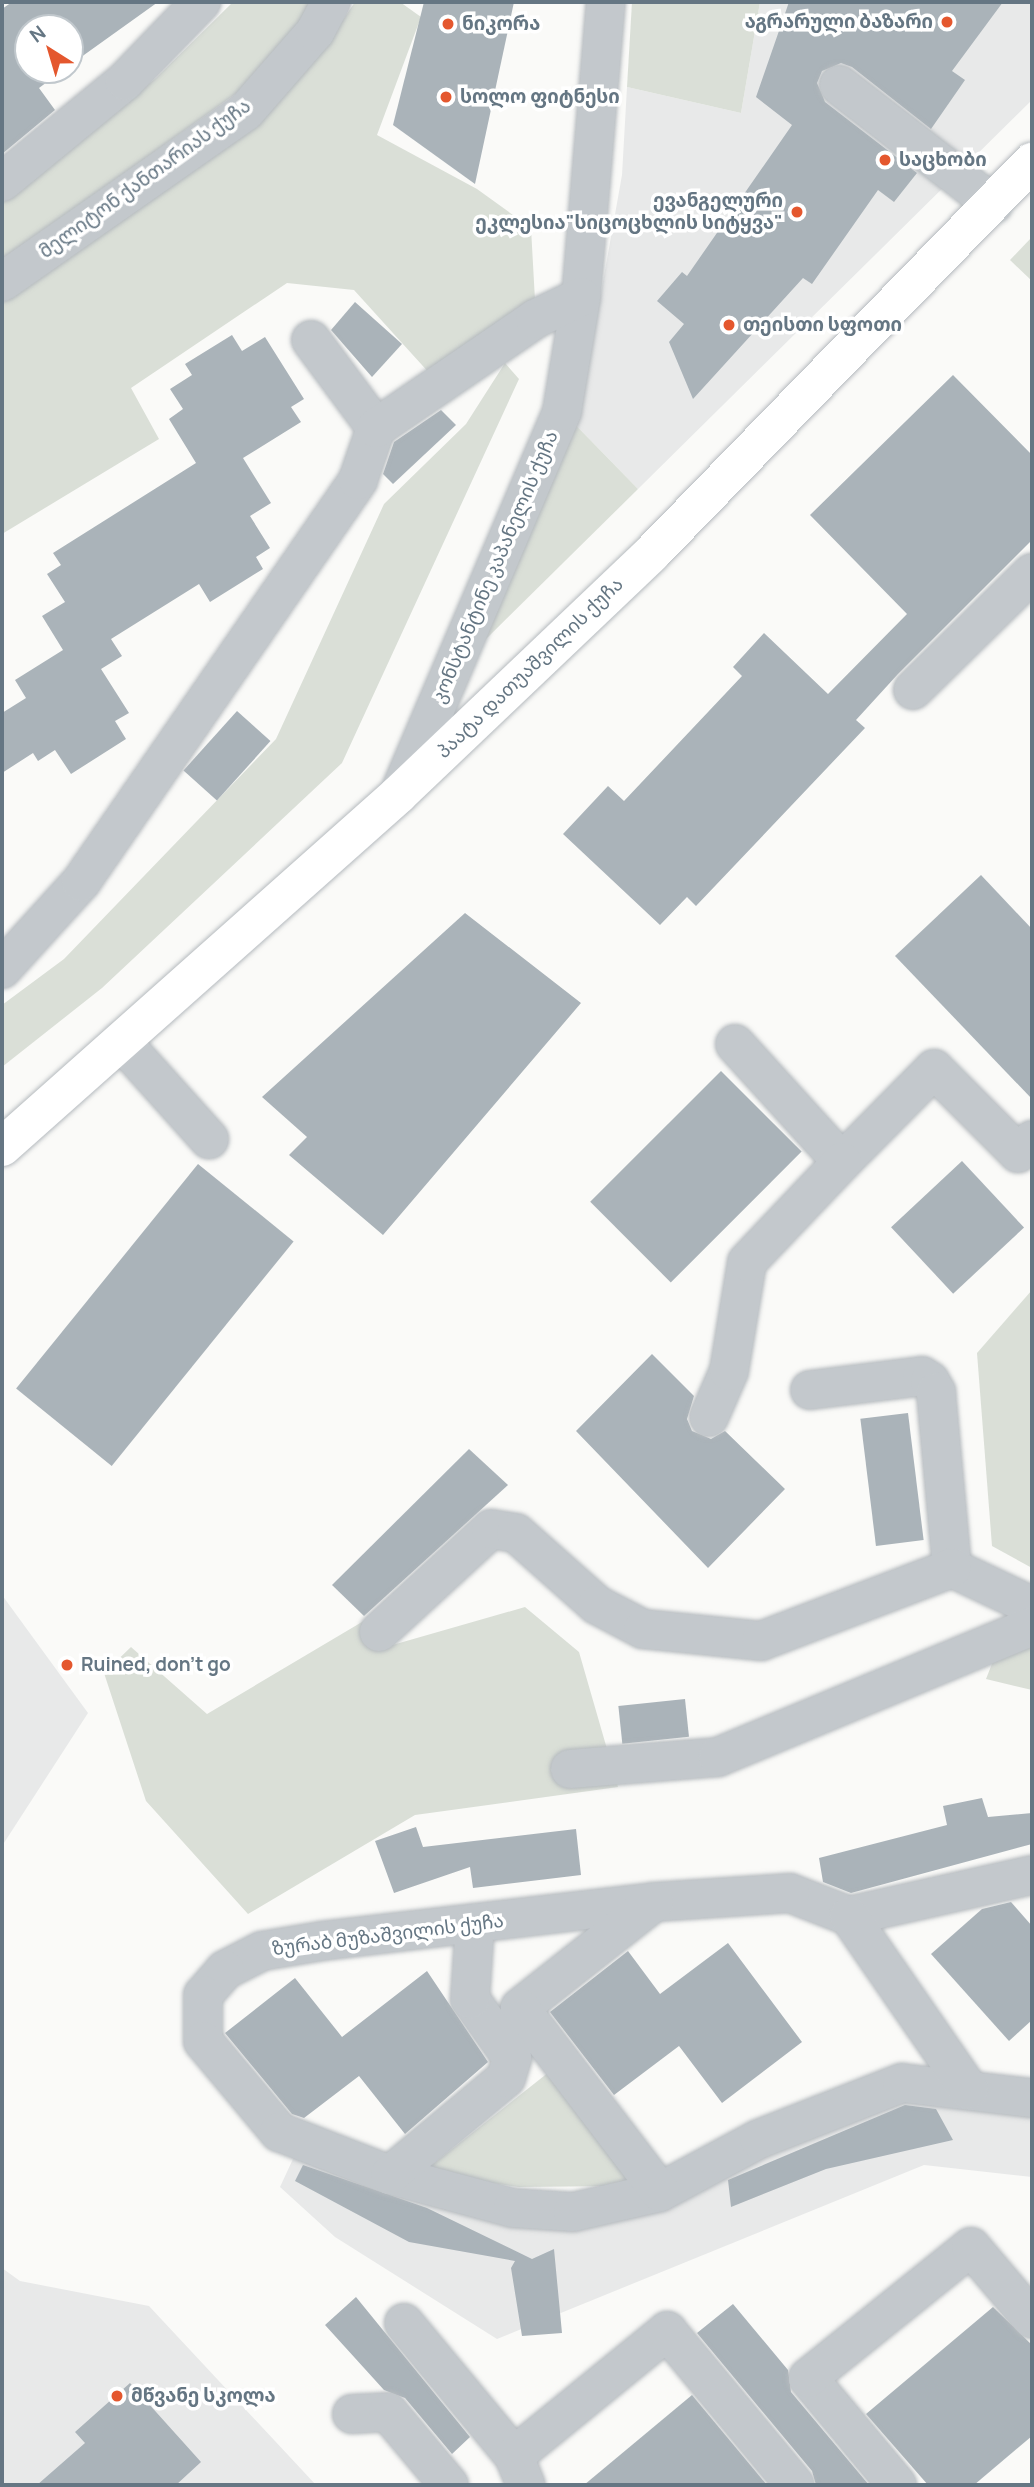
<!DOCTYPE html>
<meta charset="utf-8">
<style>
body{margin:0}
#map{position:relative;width:1034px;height:2487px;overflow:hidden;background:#fafaf8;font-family:Manrope,"Noto Sans Georgian",sans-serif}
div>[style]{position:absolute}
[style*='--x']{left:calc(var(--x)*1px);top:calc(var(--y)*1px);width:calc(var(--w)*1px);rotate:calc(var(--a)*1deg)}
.built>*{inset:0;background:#e8e9e9}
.green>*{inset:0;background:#dadfd7}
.building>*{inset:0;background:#aab3b9;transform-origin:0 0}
.roads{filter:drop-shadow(0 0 2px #b5babe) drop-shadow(0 0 2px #b5babe)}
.minor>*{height:38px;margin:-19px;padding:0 19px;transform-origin:19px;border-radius:19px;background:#c3c8cc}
.major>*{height:38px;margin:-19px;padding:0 19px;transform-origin:19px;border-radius:19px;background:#fff}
.dots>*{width:19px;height:19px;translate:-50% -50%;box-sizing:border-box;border:4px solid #fff;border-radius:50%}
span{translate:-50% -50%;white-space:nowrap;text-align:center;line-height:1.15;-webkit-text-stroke:7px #fff;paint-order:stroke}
.poi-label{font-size:19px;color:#657683;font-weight:700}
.right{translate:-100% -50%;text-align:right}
.left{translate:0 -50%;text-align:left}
.street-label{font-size:19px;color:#657683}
.frame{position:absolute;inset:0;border:4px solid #657683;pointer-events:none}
.north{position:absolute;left:14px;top:14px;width:70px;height:70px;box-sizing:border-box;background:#fff;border:2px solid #c1c8cd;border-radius:50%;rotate:323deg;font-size:19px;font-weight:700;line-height:28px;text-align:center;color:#657683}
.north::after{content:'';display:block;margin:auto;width:24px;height:32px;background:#e4572e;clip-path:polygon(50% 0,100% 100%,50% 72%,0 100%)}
</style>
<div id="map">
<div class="built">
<i style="clip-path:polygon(760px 2px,1032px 2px,1032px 100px,638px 489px,562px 411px,601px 293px,622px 175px,627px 87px,741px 113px)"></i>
<i style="clip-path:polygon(2px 1595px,88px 1713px,2px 1846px)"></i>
<i style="clip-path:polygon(921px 2092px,1032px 2111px,1032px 2177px,924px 2165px,497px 2339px,335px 2237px,280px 2187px,299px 2146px,614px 2220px)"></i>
<i style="clip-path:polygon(2px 2268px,20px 2281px,149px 2306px,316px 2485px,2px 2485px)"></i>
</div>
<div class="green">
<i style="clip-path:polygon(233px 2px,315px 2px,266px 72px,2px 261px,2px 203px,156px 78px)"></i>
<i style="clip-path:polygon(355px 2px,400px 2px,421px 17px,377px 135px,477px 189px,531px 228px,535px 300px,431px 375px,354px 290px,287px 283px,131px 388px,159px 439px,2px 534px,2px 294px,322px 51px)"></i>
<i style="clip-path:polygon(632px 2px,760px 2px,741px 113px,627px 87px)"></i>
<i style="clip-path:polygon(1032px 237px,1032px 281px,1010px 260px)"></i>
<i style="clip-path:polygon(505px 363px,519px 379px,342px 763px,102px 988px,2px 1067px,2px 1005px,64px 959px,276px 739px,384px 504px,466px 424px)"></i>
<i style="clip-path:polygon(562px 411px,638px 489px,484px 641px)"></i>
<i style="clip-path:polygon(1032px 1290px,1032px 1568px,992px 1546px,977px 1353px)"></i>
<i style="clip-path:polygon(525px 1607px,579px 1652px,618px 1787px,415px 1815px,248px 1914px,146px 1801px,104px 1673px,131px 1647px,207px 1714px,367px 1619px,389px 1646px)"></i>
<i style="clip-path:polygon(1004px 1633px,1032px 1641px,1032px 1690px,986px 1679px)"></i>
<i style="clip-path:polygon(554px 2068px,642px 2180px,621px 2186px,518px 2187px,423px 2172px)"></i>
</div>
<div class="building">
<i style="clip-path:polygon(12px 2px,158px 2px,70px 65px,70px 28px,28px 28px,28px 70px,63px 70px,39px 88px,55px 110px,2px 154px,2px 9px)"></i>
<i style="clip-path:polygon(424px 2px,514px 2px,475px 184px,393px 125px)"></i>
<i style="clip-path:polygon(789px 2px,1003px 2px,952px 71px,965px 80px,931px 129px,852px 67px,841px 63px,822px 71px,817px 83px,825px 102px,917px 173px,894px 202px,878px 190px,812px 284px,803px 278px,693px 399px,669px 342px,684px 324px,657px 301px,682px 272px,687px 276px,792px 125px,756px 97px)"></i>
<i style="clip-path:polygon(355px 302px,402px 344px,372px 377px,331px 330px)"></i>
<i style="clip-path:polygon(232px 335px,242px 351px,265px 337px,304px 399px,291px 407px,301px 422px,243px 458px,271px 503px,250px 516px,270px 548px,256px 557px,263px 569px,210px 602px,199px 584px,111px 639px,122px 656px,101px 669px,129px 713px,115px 721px,126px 739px,71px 774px,55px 750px,38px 761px,33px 753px,2px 773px,2px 713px,26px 698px,15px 680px,63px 650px,42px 616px,65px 602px,47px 574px,61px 565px,53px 553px,196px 463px,169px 419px,183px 409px,170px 389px,192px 375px,185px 364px)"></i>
<i style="clip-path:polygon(953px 375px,1032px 455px,1032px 540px,898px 674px,856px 720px,865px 728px,696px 906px,687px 897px,660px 925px,563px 834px,608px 786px,624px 801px,742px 676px,733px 667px,764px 633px,828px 694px,907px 614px,810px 515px)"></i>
<i style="clip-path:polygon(441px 410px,456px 425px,393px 484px,383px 474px,394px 442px)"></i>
<i style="left:237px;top:711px;width:45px;height:80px;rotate:42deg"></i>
<i style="clip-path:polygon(981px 875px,1032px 929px,1032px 1099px,895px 956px)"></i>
<i style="clip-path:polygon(465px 913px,581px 1003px,383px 1235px,289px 1155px,307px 1137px,262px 1097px)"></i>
<i style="left:721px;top:1071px;width:114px;height:185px;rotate:45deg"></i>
<i style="left:962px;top:1161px;width:91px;height:97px;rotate:47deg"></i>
<i style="left:198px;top:1164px;width:123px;height:289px;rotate:39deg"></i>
<i style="clip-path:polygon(652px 1354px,694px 1396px,687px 1419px,692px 1431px,711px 1439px,725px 1431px,785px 1489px,708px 1568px,576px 1431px)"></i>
<i style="left:908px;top:1413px;width:128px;height:48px;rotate:83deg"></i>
<i style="clip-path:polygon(469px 1449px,508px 1485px,364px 1616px,332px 1585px)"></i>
<i style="left:685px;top:1699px;width:38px;height:67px;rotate:84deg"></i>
<i style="clip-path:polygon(982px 1798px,988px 1817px,1032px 1813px,1032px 1844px,851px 1893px,823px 1882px,819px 1858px,947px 1825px,943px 1806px)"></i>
<i style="clip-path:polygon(416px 1827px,423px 1847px,576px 1829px,581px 1875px,473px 1888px,470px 1867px,394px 1893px,375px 1841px)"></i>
<i style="clip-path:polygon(1011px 1902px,1032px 1926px,1032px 2020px,1009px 2041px,931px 1954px,982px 1909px)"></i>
<i style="clip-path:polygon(728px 1943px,802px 2042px,722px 2103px,679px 2046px,614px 2095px,550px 2012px,628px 1951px,660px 1994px)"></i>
<i style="clip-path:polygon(427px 1971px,488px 2062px,405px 2134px,359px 2076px,304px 2118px,292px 2114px,225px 2033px,295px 1978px,342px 2037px)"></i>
<i style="clip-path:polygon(905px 2105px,936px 2109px,953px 2140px,826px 2169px,731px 2207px,728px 2180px)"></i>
<i style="clip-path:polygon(303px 2165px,427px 2208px,532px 2259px,554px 2249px,562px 2333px,522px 2336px,511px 2268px,515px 2261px,409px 2242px,295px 2181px)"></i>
<i style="clip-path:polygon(356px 2297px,470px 2437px,452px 2454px,405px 2398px,384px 2390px,325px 2325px)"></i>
<i style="clip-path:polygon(733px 2304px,788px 2370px,791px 2392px,869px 2485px,816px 2485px,812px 2471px,697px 2333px)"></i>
<i style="clip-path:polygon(993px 2307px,1032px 2345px,1032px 2436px,974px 2485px,928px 2485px,866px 2414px)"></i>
<i style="clip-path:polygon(130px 2383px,201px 2462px,176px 2485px,37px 2485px,85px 2443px,75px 2432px)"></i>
<i style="clip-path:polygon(692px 2395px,767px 2485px,584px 2485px)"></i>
</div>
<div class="roads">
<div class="minor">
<i style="--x:839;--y:85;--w:195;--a:37.7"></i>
<i style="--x:2;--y:182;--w:159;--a:-39.4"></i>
<i style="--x:125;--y:81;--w:110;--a:-46.1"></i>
<i style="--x:2;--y:282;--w:298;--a:-35"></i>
<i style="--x:246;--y:111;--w:105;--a:-48.9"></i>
<i style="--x:315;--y:32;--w:34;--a:-62"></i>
<i style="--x:311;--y:340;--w:109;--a:53.5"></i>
<i style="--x:913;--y:690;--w:167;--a:-44.5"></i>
<i style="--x:399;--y:794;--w:416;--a:-66.9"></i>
<i style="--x:562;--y:411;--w:116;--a:-80.5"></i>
<i style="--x:581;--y:297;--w:296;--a:-85.2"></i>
<i style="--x:2;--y:969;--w:118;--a:-47.8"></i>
<i style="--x:81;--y:882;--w:488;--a:-55.4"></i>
<i style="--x:358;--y:480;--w:55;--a:-70.9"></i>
<i style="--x:376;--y:428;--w:193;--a:-34.4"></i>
<i style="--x:535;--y:319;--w:51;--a:-25.6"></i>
<i style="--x:121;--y:1041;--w:132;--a:48.1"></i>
<i style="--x:735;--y:1044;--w:159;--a:47.8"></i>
<i style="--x:842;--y:1162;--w:131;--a:-45.3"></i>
<i style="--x:934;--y:1069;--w:119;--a:45"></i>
<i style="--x:1018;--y:1153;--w:19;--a:-43"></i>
<i style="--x:810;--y:1390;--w:113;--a:-7.1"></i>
<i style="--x:922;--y:1376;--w:9;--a:32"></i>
<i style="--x:930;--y:1381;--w:13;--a:61"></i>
<i style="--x:936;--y:1392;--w:177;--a:84.8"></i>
<i style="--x:952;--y:1568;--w:89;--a:25.4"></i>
<i style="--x:709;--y:1417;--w:50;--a:-66.5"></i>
<i style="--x:729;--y:1371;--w:110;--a:-80.6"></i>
<i style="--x:747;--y:1262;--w:138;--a:-46.5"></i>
<i style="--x:379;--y:1632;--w:152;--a:-42.6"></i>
<i style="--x:491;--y:1529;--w:25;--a:9"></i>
<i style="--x:516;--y:1533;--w:108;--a:41.6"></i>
<i style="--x:597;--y:1605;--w:52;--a:27.6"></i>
<i style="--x:643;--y:1629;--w:119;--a:5.8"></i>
<i style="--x:761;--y:1641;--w:204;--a:-20.9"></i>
<i style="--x:570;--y:1769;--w:148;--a:-4.6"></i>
<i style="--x:718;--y:1757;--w:340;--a:-22.6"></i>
<i style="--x:1032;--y:1875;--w:188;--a:167.4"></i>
<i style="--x:849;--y:1916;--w:63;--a:-158.7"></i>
<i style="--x:790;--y:1893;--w:136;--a:176.2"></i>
<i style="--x:654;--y:1902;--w:334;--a:173.3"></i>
<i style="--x:322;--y:1941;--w:61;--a:170.5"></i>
<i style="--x:262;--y:1951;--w:42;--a:152.8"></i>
<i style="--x:225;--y:1970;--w:33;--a:131"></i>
<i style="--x:203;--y:1995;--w:46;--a:90"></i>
<i style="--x:203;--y:2041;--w:119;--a:50.1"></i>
<i style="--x:279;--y:2132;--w:119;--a:21.2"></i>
<i style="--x:390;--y:2175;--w:127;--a:15"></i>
<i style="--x:513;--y:2208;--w:60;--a:3.8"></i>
<i style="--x:573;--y:2212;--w:89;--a:-12.9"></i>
<i style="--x:660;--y:2192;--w:112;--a:-28.2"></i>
<i style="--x:759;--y:2139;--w:154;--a:-21.4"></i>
<i style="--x:902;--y:2083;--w:131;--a:6.6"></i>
<i style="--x:654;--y:1902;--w:171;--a:141.7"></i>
<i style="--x:520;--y:2008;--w:231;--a:52.7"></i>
<i style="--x:849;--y:1916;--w:211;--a:55.4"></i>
<i style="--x:390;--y:2175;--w:151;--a:-39.9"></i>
<i style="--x:506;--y:2078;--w:21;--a:-73"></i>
<i style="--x:512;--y:2058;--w:72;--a:-125.4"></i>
<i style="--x:470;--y:1999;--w:76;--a:-86.2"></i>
<i style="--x:404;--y:2323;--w:173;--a:50.4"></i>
<i style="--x:514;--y:2456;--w:31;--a:68"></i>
<i style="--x:352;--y:2414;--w:36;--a:-3"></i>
<i style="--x:388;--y:2412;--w:95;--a:50.1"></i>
<i style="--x:514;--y:2456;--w:198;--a:-39.2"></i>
<i style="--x:667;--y:2331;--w:200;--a:50.3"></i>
<i style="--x:897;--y:2485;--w:139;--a:-129.8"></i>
<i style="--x:808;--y:2378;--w:209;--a:-38.8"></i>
<i style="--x:971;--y:2247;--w:94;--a:49.7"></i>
</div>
<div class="major">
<i style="--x:2;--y:1147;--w:531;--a:-41.64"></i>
<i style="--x:399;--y:794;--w:348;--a:-43.6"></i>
<i style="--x:651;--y:554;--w:547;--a:-45.82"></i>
</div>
</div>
<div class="dots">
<i style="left:947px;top:22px;background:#e4572e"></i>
<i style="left:448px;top:24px;background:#e4572e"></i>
<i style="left:446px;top:97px;background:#e4572e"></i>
<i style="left:885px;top:160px;background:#e4572e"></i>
<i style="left:797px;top:212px;background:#e4572e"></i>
<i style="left:729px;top:325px;background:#e4572e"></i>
<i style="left:67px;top:1665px;background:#e4572e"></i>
<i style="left:117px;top:2396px;background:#e4572e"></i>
</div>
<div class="poi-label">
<span class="right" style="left:933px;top:22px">აგრარული ბაზარი</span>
<span class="left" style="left:462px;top:24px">ნიკორა</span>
<span class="left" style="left:460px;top:97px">სოლო ფიტნესი</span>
<span class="left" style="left:899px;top:160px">საცხობი</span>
<span class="right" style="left:783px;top:212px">ევანგელური<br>ეკლესია"სიცოცხლის სიტყვა"</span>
<span class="left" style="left:743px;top:325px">თეისთი სფოთი</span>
<span class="left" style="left:81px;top:1665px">Ruined, don't go</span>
<span class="left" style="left:131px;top:2396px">მწვანე სკოლა</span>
</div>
<div class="street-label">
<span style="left:145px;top:179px;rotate:-36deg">მელიტონ ქანთარიას ქუჩა</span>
<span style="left:495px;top:567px;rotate:-67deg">კონსტანტინე კაპანელის ქუჩა</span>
<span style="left:530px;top:668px;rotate:-44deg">პაატა დათუაშვილის ქუჩა</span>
<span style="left:388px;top:1935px;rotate:-7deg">ზურაბ მუზაშვილის ქუჩა</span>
</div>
<div class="frame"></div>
<div class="north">N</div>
</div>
